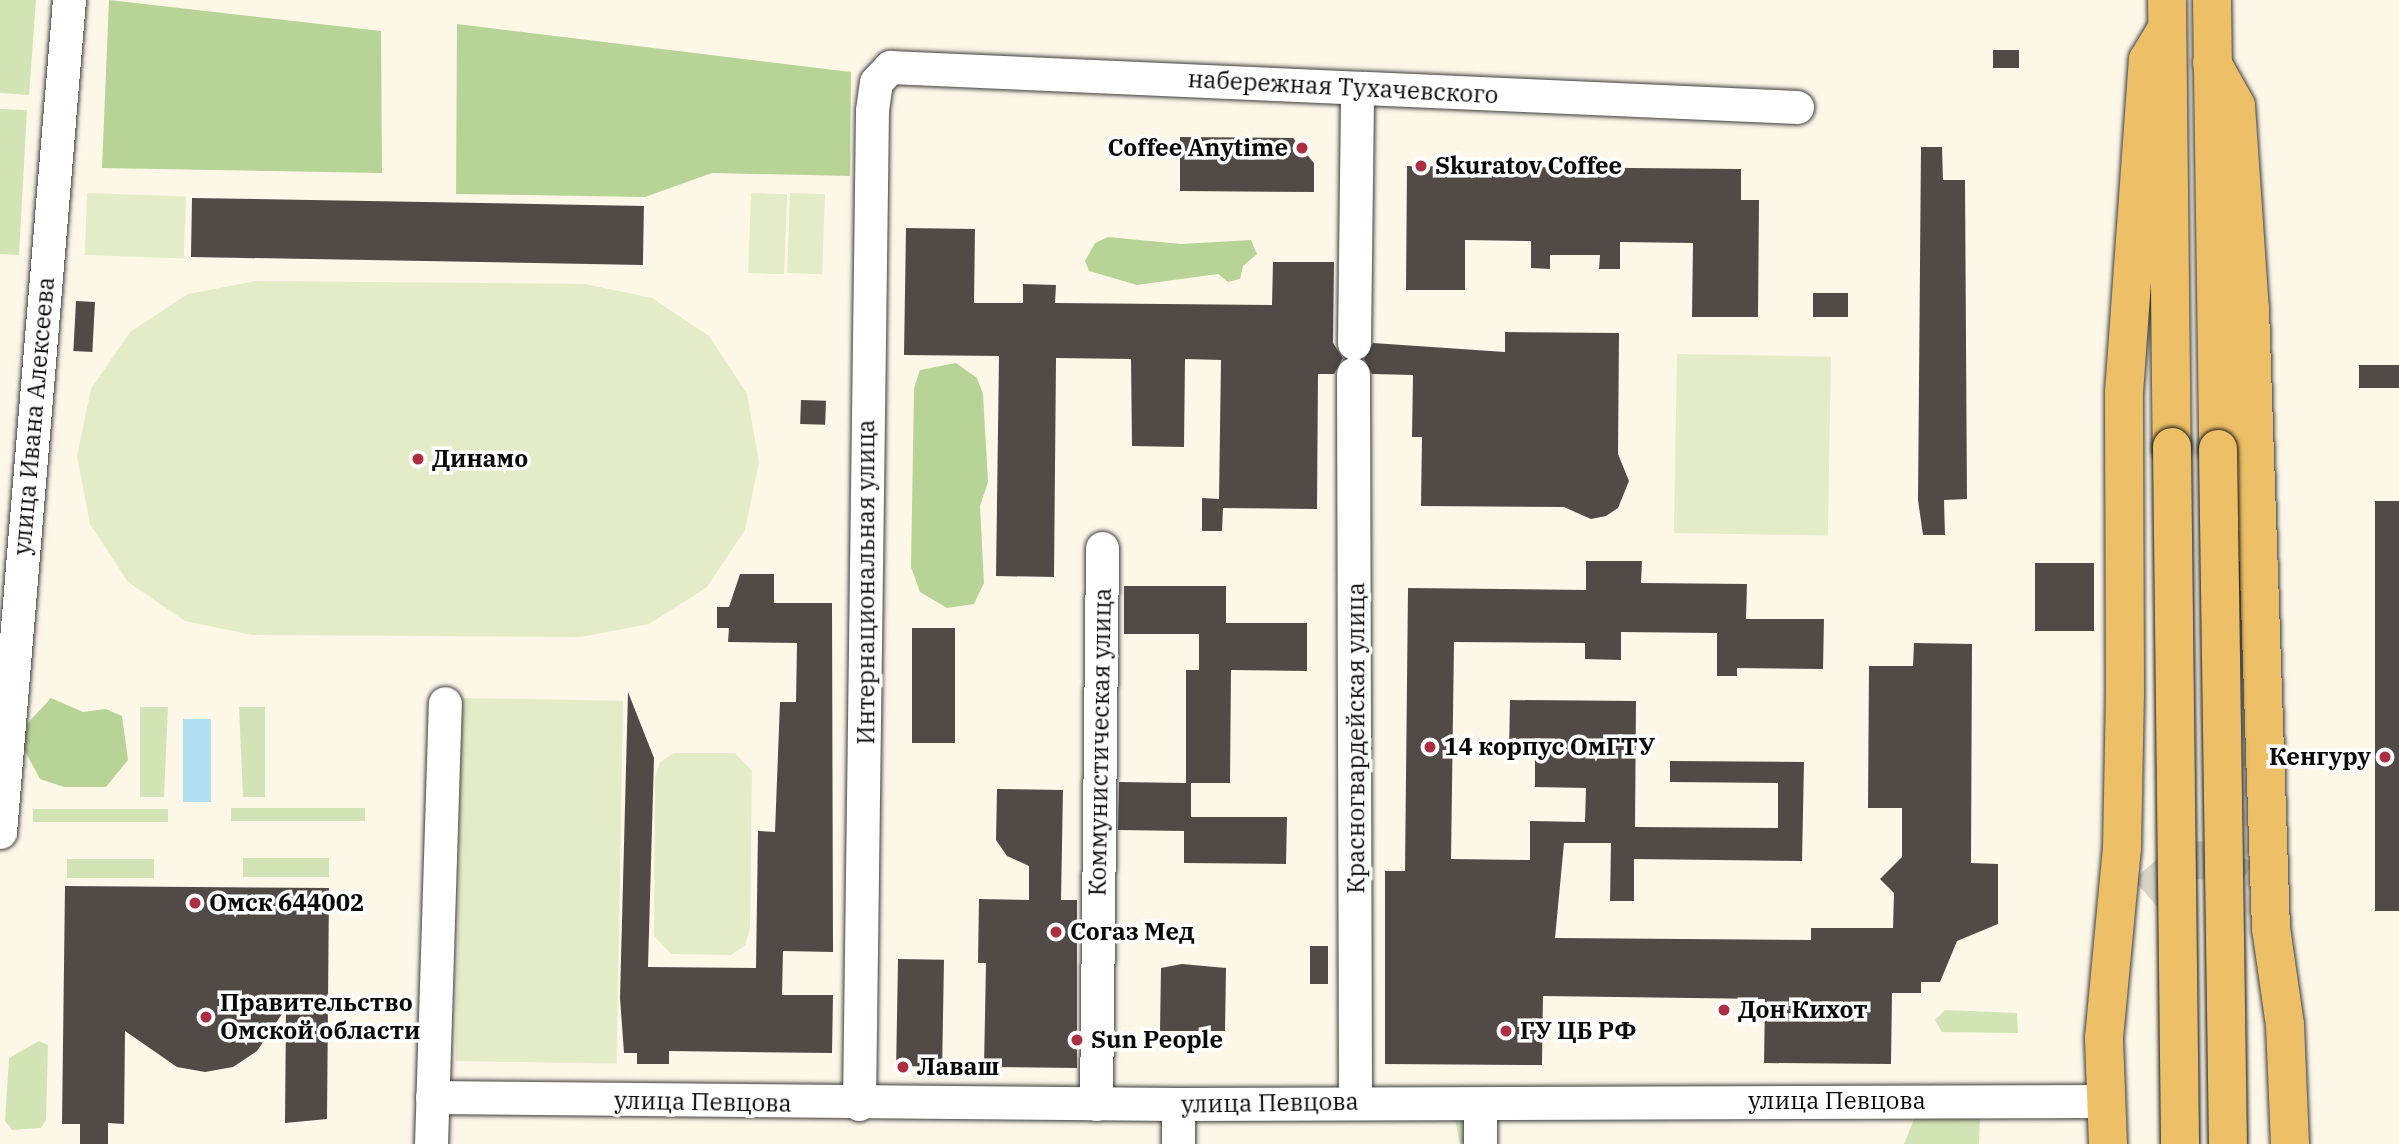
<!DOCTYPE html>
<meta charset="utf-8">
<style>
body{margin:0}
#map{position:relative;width:2399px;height:1144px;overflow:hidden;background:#fdf7e8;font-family:"IBM Plex Serif",serif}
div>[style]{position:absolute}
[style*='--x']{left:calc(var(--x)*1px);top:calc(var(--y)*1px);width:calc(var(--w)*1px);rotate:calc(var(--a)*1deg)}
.green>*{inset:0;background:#d2e4b5;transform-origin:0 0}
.forest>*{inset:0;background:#b8d396}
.pitch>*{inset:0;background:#e3ecc6;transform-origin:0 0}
.water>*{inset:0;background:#b1dff0;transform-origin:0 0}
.building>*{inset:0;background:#514a47;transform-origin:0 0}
.major-tunnel>*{height:38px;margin-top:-19px;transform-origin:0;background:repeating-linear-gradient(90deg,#d8d3c7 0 38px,transparent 0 57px)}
.roads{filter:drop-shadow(0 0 2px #3c3c3c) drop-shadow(0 0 2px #3c3c3c)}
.minor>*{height:33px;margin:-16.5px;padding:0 16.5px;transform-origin:16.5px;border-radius:16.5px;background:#fff}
.major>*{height:38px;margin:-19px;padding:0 19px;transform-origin:19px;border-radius:19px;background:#edbf67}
.bridges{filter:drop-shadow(0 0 2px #1a1a1a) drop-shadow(0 0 2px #1a1a1a)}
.major-bridge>*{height:38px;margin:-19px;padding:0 19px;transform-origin:19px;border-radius:19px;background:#edbf67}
.dots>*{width:19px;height:19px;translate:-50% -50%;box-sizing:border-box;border:4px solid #fff;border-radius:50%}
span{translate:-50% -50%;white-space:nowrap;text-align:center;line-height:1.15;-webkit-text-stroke:7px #fff;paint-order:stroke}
.street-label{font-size:24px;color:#090909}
.poi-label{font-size:24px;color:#090909;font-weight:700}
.right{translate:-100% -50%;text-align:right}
.left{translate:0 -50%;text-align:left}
</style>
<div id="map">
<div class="green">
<i style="clip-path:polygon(0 0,36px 0,29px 95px,0 93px)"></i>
<i style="clip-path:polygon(0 109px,27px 110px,19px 255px,0 254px)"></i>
<i style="clip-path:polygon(140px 707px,168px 707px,164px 797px,140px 797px)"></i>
<i style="clip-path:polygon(239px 707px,265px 707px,265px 797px,243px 797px)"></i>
<i style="left:231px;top:808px;width:134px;height:13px"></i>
<i style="left:33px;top:809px;width:135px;height:13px"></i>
<i style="left:243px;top:858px;width:86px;height:19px"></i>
<i style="left:67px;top:859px;width:87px;height:19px"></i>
<i style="clip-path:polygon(1945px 1010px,2017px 1013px,2018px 1033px,1942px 1032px,1935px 1020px)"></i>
<i style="clip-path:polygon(39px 1041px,48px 1045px,46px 1120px,41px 1128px,12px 1130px,5px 1121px,9px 1058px)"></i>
<i style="clip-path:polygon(1465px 1115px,1464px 1143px,1460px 1144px,1455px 1119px)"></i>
<i style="clip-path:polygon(1915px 1117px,1980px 1117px,1979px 1144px,1904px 1144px)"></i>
</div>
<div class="forest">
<i style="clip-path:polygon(109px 0,381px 31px,382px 173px,102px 168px)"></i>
<i style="clip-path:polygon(457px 24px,851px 72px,850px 176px,712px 173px,645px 197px,456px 194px)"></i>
<i style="clip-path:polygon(1108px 237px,1181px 244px,1251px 240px,1257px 254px,1243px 266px,1240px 279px,1228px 282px,1218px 274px,1137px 285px,1089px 271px,1085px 261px,1095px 243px)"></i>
<i style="clip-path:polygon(956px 363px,977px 378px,983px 394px,988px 482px,980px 506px,984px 583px,974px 604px,947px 608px,920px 592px,911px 567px,914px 388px,920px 370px)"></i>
<i style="clip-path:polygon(51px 698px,83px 712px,106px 709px,122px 716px,128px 760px,106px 787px,64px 787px,40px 779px,24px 749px,26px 725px)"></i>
</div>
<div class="pitch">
<i style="left:87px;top:193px;width:99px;height:62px;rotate:2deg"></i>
<i style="left:751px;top:193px;width:36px;height:80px;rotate:2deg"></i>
<i style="left:790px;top:193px;width:35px;height:80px;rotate:2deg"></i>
<i style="clip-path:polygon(256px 281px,585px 284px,652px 298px,709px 336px,747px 394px,759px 462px,745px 530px,707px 587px,649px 624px,581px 637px,252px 635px,185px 621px,128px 582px,90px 524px,77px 456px,91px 389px,130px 332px,188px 294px)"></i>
<i style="left:1677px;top:354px;width:154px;height:179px;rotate:1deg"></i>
<i style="left:462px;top:698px;width:161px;height:363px;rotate:1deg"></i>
<i style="clip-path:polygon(674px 753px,735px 753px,752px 771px,750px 929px,745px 945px,731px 955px,671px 954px,654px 936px,655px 778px,660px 762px)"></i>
</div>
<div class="water">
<i style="left:183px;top:719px;width:28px;height:83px"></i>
</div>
<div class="building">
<i style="left:2019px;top:50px;width:18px;height:26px;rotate:90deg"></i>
<i style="clip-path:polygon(1180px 137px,1293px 138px,1314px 163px,1314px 192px,1180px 191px)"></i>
<i style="clip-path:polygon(1921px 147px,1942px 147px,1943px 180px,1965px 180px,1967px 499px,1944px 500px,1945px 535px,1923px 535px,1918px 500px)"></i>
<i style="clip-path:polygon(1407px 166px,1741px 169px,1741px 200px,1759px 200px,1758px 317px,1692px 317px,1693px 243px,1620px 242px,1620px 269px,1599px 269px,1600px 255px,1550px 255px,1550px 269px,1531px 268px,1531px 241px,1465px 240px,1465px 290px,1406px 290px)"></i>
<i style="left:192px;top:198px;width:452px;height:59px;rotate:1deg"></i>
<i style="clip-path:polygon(906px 228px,975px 229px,974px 303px,1023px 303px,1023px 284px,1056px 285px,1055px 303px,1272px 305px,1273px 262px,1334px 262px,1333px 343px,1343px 358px,1334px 374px,1318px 374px,1317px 509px,1223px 508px,1222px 531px,1202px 531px,1202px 498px,1219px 499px,1221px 360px,1185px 359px,1184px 447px,1132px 446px,1131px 359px,1056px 358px,1054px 577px,996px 576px,999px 356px,904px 355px)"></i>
<i style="left:1813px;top:293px;width:35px;height:24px"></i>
<i style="left:76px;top:301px;width:19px;height:50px;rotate:3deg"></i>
<i style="clip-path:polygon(1505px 332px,1619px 333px,1618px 454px,1629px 481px,1618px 508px,1606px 516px,1591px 519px,1564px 507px,1421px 506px,1422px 437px,1412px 437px,1413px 375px,1372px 374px,1364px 359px,1373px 343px,1505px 352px)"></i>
<i style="left:2399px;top:365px;width:23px;height:40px;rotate:90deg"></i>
<i style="left:801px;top:400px;width:25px;height:24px;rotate:2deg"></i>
<i style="left:2399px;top:501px;width:410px;height:24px;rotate:90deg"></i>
<i style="clip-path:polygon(1586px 561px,1642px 561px,1641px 583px,1747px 584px,1746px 619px,1824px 619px,1823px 669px,1737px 668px,1737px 676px,1717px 676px,1717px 633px,1621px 632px,1621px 660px,1585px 659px,1585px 643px,1454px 642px,1451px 859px,1530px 860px,1530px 821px,1585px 822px,1586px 788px,1535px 787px,1535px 756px,1509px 755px,1510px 700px,1636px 701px,1635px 827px,1778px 828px,1778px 783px,1670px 782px,1670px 761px,1804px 762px,1802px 861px,1634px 859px,1634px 901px,1610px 901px,1611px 843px,1564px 843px,1555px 938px,1811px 940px,1811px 928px,1893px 928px,1894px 893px,1880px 879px,1902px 857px,1902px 808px,1868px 808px,1869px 666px,1913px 666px,1914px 643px,1972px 644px,1971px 863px,1998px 864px,1998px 924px,1957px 941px,1940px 982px,1921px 982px,1921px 993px,1892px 993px,1891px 1064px,1764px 1063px,1765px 999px,1543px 996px,1542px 1065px,1385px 1064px,1385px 871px,1405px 871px,1408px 588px,1586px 590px)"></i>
<i style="left:2035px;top:563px;width:59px;height:68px"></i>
<i style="clip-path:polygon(740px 574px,774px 574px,774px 603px,832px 603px,833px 952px,783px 951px,782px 995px,833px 995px,832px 1053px,669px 1051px,669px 1064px,637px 1064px,637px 1053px,624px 1053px,620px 998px,628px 692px,654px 758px,648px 967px,756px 968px,758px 831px,775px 832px,780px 702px,796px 702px,797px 643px,728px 642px,729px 628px,717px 628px,717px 607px,729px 607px)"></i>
<i style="clip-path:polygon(1124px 586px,1226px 586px,1226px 623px,1307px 623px,1307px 671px,1231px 670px,1230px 783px,1191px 783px,1191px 817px,1287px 817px,1286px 864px,1184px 863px,1184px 831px,1118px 830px,1119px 782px,1186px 783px,1186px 670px,1199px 670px,1199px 634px,1124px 634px)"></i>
<i style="left:912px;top:628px;width:43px;height:115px"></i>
<i style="clip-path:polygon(997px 789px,1063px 790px,1061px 900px,1077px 900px,1077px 1068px,984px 1067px,986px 963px,978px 963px,979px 899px,1029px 900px,1029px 866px,1007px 856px,996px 840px)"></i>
<i style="clip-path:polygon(65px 886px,329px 888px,327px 1119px,285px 1123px,286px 1008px,257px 1051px,233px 1067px,205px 1072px,177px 1067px,125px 1031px,124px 1124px,108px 1123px,108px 1144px,80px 1144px,80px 1124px,62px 1124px)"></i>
<i style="left:1310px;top:946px;width:18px;height:38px"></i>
<i style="left:898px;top:959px;width:46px;height:107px;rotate:1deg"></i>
<i style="clip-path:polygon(1182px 964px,1226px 968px,1225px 1031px,1160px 1031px,1161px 968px)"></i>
</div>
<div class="major-tunnel">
<i style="--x:2146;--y:894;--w:52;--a:-41.1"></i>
<i style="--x:2185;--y:860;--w:25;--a:2"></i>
<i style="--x:2210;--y:861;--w:39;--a:29"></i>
</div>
<div class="roads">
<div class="minor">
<i style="--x:1354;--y:343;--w:255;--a:-89.3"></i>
<i style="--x:1353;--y:374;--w:727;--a:89.84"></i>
<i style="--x:0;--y:832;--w:835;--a:-85.26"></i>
<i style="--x:432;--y:1097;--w:746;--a:0.54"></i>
<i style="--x:1178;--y:1104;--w:930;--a:-0.18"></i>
<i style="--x:859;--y:1104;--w:994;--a:-89.25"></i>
<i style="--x:872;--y:110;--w:28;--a:-82"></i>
<i style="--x:876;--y:82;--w:21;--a:-47"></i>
<i style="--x:890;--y:67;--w:908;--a:2.53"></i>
<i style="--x:1096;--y:1104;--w:556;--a:-89.38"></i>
<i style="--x:1178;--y:1104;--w:40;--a:90"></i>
<i style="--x:1480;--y:1104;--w:40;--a:90"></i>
<i style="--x:431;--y:1144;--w:441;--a:-88.2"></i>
</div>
<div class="major">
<i style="--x:2167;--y:0;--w:447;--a:89.4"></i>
<i style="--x:2212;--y:0;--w:449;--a:89.2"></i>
<i style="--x:2212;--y:63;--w:49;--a:60.8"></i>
<i style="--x:2236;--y:106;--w:203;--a:86.1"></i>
<i style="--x:2250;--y:309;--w:619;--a:88.06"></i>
<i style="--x:2271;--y:928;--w:98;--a:81.8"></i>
<i style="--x:2285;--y:1025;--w:119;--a:87.6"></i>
<i style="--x:2108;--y:1144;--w:106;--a:-92.2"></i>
<i style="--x:2104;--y:1038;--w:191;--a:-84.6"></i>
<i style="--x:2122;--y:848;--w:156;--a:-88.9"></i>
<i style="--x:2125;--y:692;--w:299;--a:-90.2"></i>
<i style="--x:2124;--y:393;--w:334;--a:-85.9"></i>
<i style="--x:2148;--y:60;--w:37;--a:-59"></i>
</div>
</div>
<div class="bridges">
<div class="major-bridge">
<i style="--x:2172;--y:447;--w:697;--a:89.34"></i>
<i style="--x:2218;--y:449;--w:695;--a:89.18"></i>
</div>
</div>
<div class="dots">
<i style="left:1302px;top:148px;background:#ad2e41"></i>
<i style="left:1421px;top:166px;background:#ad2e41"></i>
<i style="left:418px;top:459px;background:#ad2e41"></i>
<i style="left:1430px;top:747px;background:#ad2e41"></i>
<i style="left:2385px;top:757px;background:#ad2e41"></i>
<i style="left:195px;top:903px;background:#ad2e41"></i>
<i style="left:1056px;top:932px;background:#ad2e41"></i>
<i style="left:1724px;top:1010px;background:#ad2e41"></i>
<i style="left:206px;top:1017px;background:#ad2e41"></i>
<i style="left:1506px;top:1031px;background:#ad2e41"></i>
<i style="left:1077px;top:1040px;background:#ad2e41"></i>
<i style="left:903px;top:1067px;background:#ad2e41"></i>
</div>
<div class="street-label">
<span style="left:1343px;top:87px;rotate:3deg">набережная Тухачевского</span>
<span style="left:34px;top:416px;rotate:-85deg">улица Ивана Алексеева</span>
<span style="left:866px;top:582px;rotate:-90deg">Интернациональная улица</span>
<span style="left:1356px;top:738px;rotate:-90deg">Красногвардейская улица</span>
<span style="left:1100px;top:742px;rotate:-89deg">Коммунистическая улица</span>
<span style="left:1837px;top:1101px">улица Певцова</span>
<span style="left:703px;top:1102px;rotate:1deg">улица Певцова</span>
<span style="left:1270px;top:1103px;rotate:-1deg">улица Певцова</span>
</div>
<div class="poi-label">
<span class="right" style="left:1288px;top:148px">Coffee Anytime</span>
<span class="left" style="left:1435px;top:166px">Skuratov Coffee</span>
<span class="left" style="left:432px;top:459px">Динамо</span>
<span class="left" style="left:1444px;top:747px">14 корпус ОмГТУ</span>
<span class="right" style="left:2371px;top:757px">Кенгуру</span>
<span class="left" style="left:209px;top:903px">Омск 644002</span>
<span class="left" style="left:1070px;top:932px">Согаз Мед</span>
<span class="left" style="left:220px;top:1017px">Правительство<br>Омской области</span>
<span class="left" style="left:1738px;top:1010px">Дон Кихот</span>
<span class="left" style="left:1520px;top:1031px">ГУ ЦБ РФ</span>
<span class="left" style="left:1091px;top:1040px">Sun People</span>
<span class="left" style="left:917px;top:1067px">Лаваш</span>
</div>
</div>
